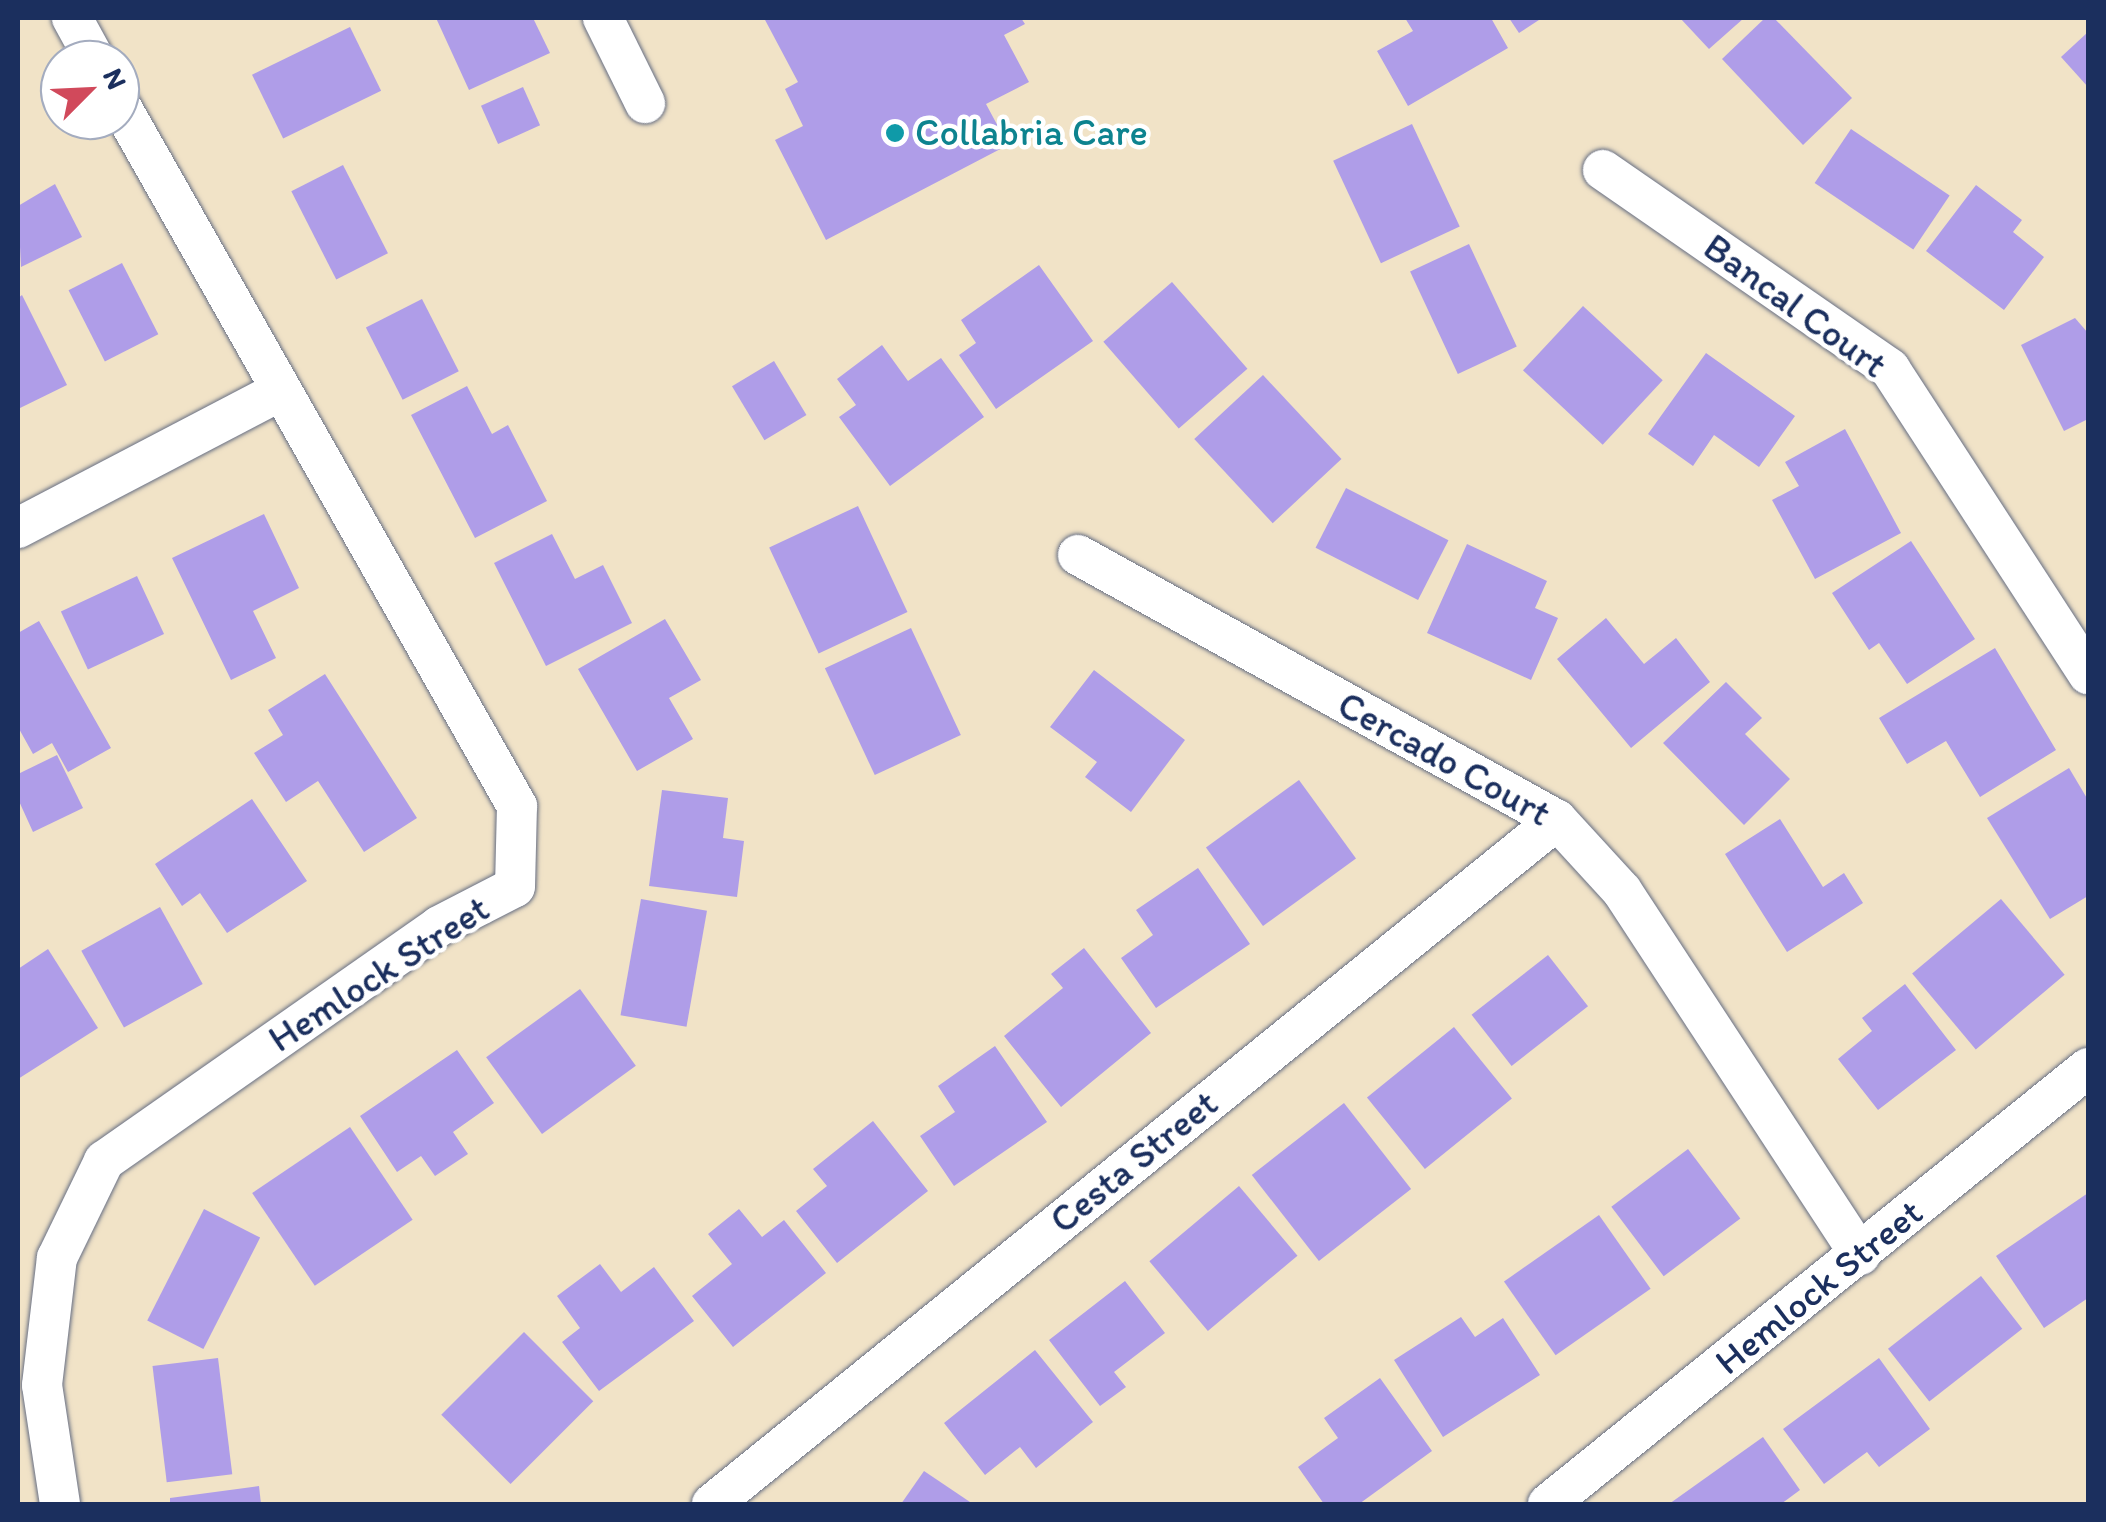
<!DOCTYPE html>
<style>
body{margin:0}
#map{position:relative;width:2106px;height:1522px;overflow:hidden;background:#f1e3c7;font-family:Itim,sans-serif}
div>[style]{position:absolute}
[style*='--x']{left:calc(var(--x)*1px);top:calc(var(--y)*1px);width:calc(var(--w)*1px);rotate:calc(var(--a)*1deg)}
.building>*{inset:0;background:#af9de8;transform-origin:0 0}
.roads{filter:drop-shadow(0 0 2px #666e83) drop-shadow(0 0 2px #666e83)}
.street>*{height:40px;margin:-20px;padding:0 20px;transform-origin:20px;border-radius:20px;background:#fff}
.dots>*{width:28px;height:28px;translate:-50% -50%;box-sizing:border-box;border:5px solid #fff;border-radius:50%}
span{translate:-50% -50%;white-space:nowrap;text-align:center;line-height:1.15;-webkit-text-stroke:9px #fff;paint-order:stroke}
.culture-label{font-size:38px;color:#0d838f}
.left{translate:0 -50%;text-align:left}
.street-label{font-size:38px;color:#1b2f5e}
.frame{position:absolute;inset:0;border:20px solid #1b2f5e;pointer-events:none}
.north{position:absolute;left:40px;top:40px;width:100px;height:100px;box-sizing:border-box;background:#fff;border:2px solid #a4acbf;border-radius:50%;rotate:66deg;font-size:28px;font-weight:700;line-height:40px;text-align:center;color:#1b2f5e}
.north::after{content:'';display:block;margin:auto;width:35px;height:45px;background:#d1495b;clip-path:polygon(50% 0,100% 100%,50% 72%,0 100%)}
</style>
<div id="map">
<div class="building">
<i style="clip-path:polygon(436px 18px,533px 18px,550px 53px,469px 90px)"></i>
<i style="clip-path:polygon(764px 18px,1021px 18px,1025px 24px,1004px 35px,1029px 82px,986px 104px,1008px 145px,826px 240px,775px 140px,803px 126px,785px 89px,798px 82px)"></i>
<i style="clip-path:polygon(1405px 18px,1491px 18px,1508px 48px,1408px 106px,1377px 51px,1413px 31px)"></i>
<i style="clip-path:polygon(1509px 18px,1542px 18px,1519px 33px)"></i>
<i style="clip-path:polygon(1680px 18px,1744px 18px,1709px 49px)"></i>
<i style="clip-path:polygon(1765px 18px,1774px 18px,1852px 98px,1803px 145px,1722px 59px)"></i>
<i style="left:350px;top:27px;width:71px;height:109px;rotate:64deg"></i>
<i style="clip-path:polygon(2088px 32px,2088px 87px,2061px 57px)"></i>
<i style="left:523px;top:87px;width:42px;height:46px;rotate:66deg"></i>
<i style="left:1412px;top:124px;width:113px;height:87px;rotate:65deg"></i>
<i style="left:1851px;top:129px;width:119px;height:65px;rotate:34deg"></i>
<i style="left:343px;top:165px;width:99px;height:58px;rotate:63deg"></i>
<i style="clip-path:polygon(55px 184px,82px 237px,21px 267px,18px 206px)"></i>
<i style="clip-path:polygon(1976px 185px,2022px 220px,2013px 232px,2044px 257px,2004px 310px,1926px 251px)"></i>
<i style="left:1469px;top:244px;width:113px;height:65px;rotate:65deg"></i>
<i style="left:122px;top:263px;width:80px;height:60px;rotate:63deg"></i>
<i style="clip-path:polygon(1039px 265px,1093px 341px,996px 409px,959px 355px,976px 343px,961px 320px)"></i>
<i style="left:1172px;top:282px;width:115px;height:91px;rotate:49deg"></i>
<i style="clip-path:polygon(22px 295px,67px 385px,18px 409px,18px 298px)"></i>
<i style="left:422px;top:299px;width:81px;height:63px;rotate:63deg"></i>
<i style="left:1583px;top:306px;width:109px;height:88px;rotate:43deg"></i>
<i style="clip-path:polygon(2075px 318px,2088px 333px,2088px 419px,2064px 431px,2021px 345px)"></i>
<i style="clip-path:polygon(882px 345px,908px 381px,941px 358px,984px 417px,890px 486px,839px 417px,856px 405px,837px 379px)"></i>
<i style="clip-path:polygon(1706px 353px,1795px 416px,1759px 467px,1714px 435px,1693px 466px,1648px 434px)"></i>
<i style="left:774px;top:361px;width:63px;height:49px;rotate:59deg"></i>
<i style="left:1263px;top:375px;width:115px;height:94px;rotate:47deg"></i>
<i style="clip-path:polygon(467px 386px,492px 434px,508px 425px,547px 501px,475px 538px,411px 415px)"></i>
<i style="clip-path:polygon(1845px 429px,1901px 533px,1815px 579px,1772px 500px,1799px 486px,1785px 462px)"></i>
<i style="left:1346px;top:488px;width:115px;height:67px;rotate:27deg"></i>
<i style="left:858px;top:506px;width:117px;height:98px;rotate:65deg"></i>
<i style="clip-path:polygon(264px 514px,299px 588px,253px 611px,276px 658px,231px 680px,172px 558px)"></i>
<i style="clip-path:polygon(552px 534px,575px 579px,603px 565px,632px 623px,546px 666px,494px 563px)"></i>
<i style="clip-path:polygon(1911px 541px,1975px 639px,1907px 684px,1879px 643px,1869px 650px,1832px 593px)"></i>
<i style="clip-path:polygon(1467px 544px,1547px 581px,1535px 608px,1558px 618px,1531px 680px,1427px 633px)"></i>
<i style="left:137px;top:576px;width:64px;height:84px;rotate:65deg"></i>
<i style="clip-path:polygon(1606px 618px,1644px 664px,1676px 638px,1710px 682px,1631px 748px,1557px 659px)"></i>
<i style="clip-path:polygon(665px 619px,701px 680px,669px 698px,693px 739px,637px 771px,578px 669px)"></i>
<i style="clip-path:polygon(39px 621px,111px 748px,68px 772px,52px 743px,33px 754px,18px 727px,18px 633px)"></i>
<i style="left:911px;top:628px;width:118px;height:95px;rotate:65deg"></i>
<i style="clip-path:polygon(1995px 648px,2056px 750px,1980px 797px,1946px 741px,1907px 764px,1879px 718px)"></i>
<i style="clip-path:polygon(1094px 670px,1185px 740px,1131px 812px,1085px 777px,1097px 762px,1050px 727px)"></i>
<i style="clip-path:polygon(325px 674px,417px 818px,364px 852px,318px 781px,286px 802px,254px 753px,283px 735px,268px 710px)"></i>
<i style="clip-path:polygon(1726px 682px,1762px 718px,1745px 734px,1790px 779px,1744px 825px,1663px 743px)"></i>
<i style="clip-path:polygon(57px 755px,83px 808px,33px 832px,18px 799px,18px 774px)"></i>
<i style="clip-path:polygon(2069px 768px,2088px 800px,2088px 896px,2050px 919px,1987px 818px)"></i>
<i style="left:1299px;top:780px;width:97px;height:115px;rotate:54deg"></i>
<i style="clip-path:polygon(662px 790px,728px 798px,723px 838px,744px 841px,737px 897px,649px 886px)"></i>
<i style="clip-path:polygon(252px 799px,307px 881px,227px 933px,200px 893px,182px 906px,155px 864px)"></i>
<i style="clip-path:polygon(1780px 819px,1823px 887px,1844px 873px,1863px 903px,1787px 952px,1725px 854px)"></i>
<i style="clip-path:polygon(1198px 868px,1250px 944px,1156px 1008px,1121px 958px,1153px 935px,1136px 910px)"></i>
<i style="left:641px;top:899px;width:67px;height:118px;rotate:10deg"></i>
<i style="left:2001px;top:899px;width:99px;height:116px;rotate:50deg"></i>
<i style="left:160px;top:907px;width:88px;height:90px;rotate:61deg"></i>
<i style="clip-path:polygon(1084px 948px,1151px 1033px,1061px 1107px,1004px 1036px,1063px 988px,1051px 974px)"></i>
<i style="clip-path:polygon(48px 949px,98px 1028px,18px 1079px,18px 969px)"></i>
<i style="left:1548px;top:955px;width:65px;height:97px;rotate:52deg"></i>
<i style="clip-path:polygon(1905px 984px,1956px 1050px,1878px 1110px,1838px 1059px,1872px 1031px,1862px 1018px)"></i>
<i style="left:580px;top:989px;width:95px;height:116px;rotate:54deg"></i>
<i style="left:1454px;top:1027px;width:92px;height:112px;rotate:51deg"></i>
<i style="clip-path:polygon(995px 1046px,1047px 1122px,954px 1186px,920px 1136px,955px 1112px,938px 1086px)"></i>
<i style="clip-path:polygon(457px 1050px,494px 1103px,453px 1132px,468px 1154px,435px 1176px,421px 1156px,397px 1172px,360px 1116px)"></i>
<i style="left:1344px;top:1103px;width:109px;height:117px;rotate:52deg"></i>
<i style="clip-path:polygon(873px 1121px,928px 1191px,837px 1263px,796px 1211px,827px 1186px,813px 1169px)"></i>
<i style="left:350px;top:1127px;width:112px;height:118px;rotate:56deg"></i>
<i style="left:1688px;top:1149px;width:87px;height:96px;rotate:53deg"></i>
<i style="left:1239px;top:1186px;width:91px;height:117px;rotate:50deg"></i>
<i style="clip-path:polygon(2088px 1193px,2088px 1298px,2044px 1328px,1996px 1256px)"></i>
<i style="left:204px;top:1209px;width:63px;height:125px;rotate:27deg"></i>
<i style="clip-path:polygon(739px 1209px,762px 1237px,784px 1220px,826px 1273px,733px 1347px,692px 1296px,732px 1264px,708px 1234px)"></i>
<i style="left:1599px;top:1215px;width:90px;height:116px;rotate:55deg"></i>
<i style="clip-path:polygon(600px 1264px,621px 1292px,654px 1267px,694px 1321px,599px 1391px,562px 1342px,580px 1328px,557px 1296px)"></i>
<i style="left:1981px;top:1276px;width:67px;height:118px;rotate:52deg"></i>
<i style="clip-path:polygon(1125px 1281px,1165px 1333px,1114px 1372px,1126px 1387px,1100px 1406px,1049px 1340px)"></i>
<i style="clip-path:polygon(1461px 1317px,1475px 1337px,1503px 1318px,1540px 1375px,1443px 1437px,1394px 1360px)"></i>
<i style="left:524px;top:1332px;width:98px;height:117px;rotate:45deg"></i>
<i style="clip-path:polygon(1035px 1350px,1093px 1422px,1036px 1468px,1020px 1447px,985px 1475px,944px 1423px)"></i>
<i style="left:218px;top:1358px;width:117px;height:66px;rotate:83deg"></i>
<i style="clip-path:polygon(1879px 1358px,1930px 1429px,1879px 1467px,1867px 1452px,1824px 1484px,1783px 1429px)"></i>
<i style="clip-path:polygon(1380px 1378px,1432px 1451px,1359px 1504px,1324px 1504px,1298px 1467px,1338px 1438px,1324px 1418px)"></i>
<i style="clip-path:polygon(1763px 1437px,1800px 1490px,1781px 1504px,1669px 1504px)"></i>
<i style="clip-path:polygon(924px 1471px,973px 1504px,901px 1504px)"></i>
<i style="clip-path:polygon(259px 1486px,261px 1504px,170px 1504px,170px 1498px)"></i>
</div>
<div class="roads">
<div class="street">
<i style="--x:72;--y:18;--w:48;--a:61.3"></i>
<i style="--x:603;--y:18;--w:95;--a:63.7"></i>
<i style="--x:1603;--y:170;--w:349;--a:34.7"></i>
<i style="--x:1890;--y:369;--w:364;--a:57"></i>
<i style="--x:18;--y:528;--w:293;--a:-27.6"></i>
<i style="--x:1078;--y:555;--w:547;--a:28.95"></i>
<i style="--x:1557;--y:820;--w:96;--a:47.5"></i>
<i style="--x:1622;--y:891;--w:435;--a:56.8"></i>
<i style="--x:60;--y:1504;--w:120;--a:-98.6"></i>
<i style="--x:42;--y:1385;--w:128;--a:-83.3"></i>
<i style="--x:57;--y:1258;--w:108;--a:-64.1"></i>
<i style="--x:104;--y:1161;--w:409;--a:-35"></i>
<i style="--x:439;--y:926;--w:85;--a:-27.2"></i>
<i style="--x:515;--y:887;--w:81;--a:-88.6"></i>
<i style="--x:517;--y:806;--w:806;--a:-119.52"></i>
<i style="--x:712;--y:1504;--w:1087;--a:-38.99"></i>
<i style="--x:1548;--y:1504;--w:694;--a:-38.92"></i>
</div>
</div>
<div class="dots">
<i style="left:895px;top:133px;background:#0f9aa8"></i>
</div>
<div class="culture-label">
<span class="left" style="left:915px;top:133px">Collabria Care</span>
</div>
<div class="street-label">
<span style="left:1795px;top:306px;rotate:36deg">Bancal Court</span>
<span style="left:1444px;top:759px;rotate:29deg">Cercado Court</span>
<span style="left:379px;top:974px;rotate:-33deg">Hemlock Street</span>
<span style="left:1134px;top:1162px;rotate:-39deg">Cesta Street</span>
<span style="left:1819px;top:1287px;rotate:-39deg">Hemlock Street</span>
</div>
<div class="frame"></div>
<div class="north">N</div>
</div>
